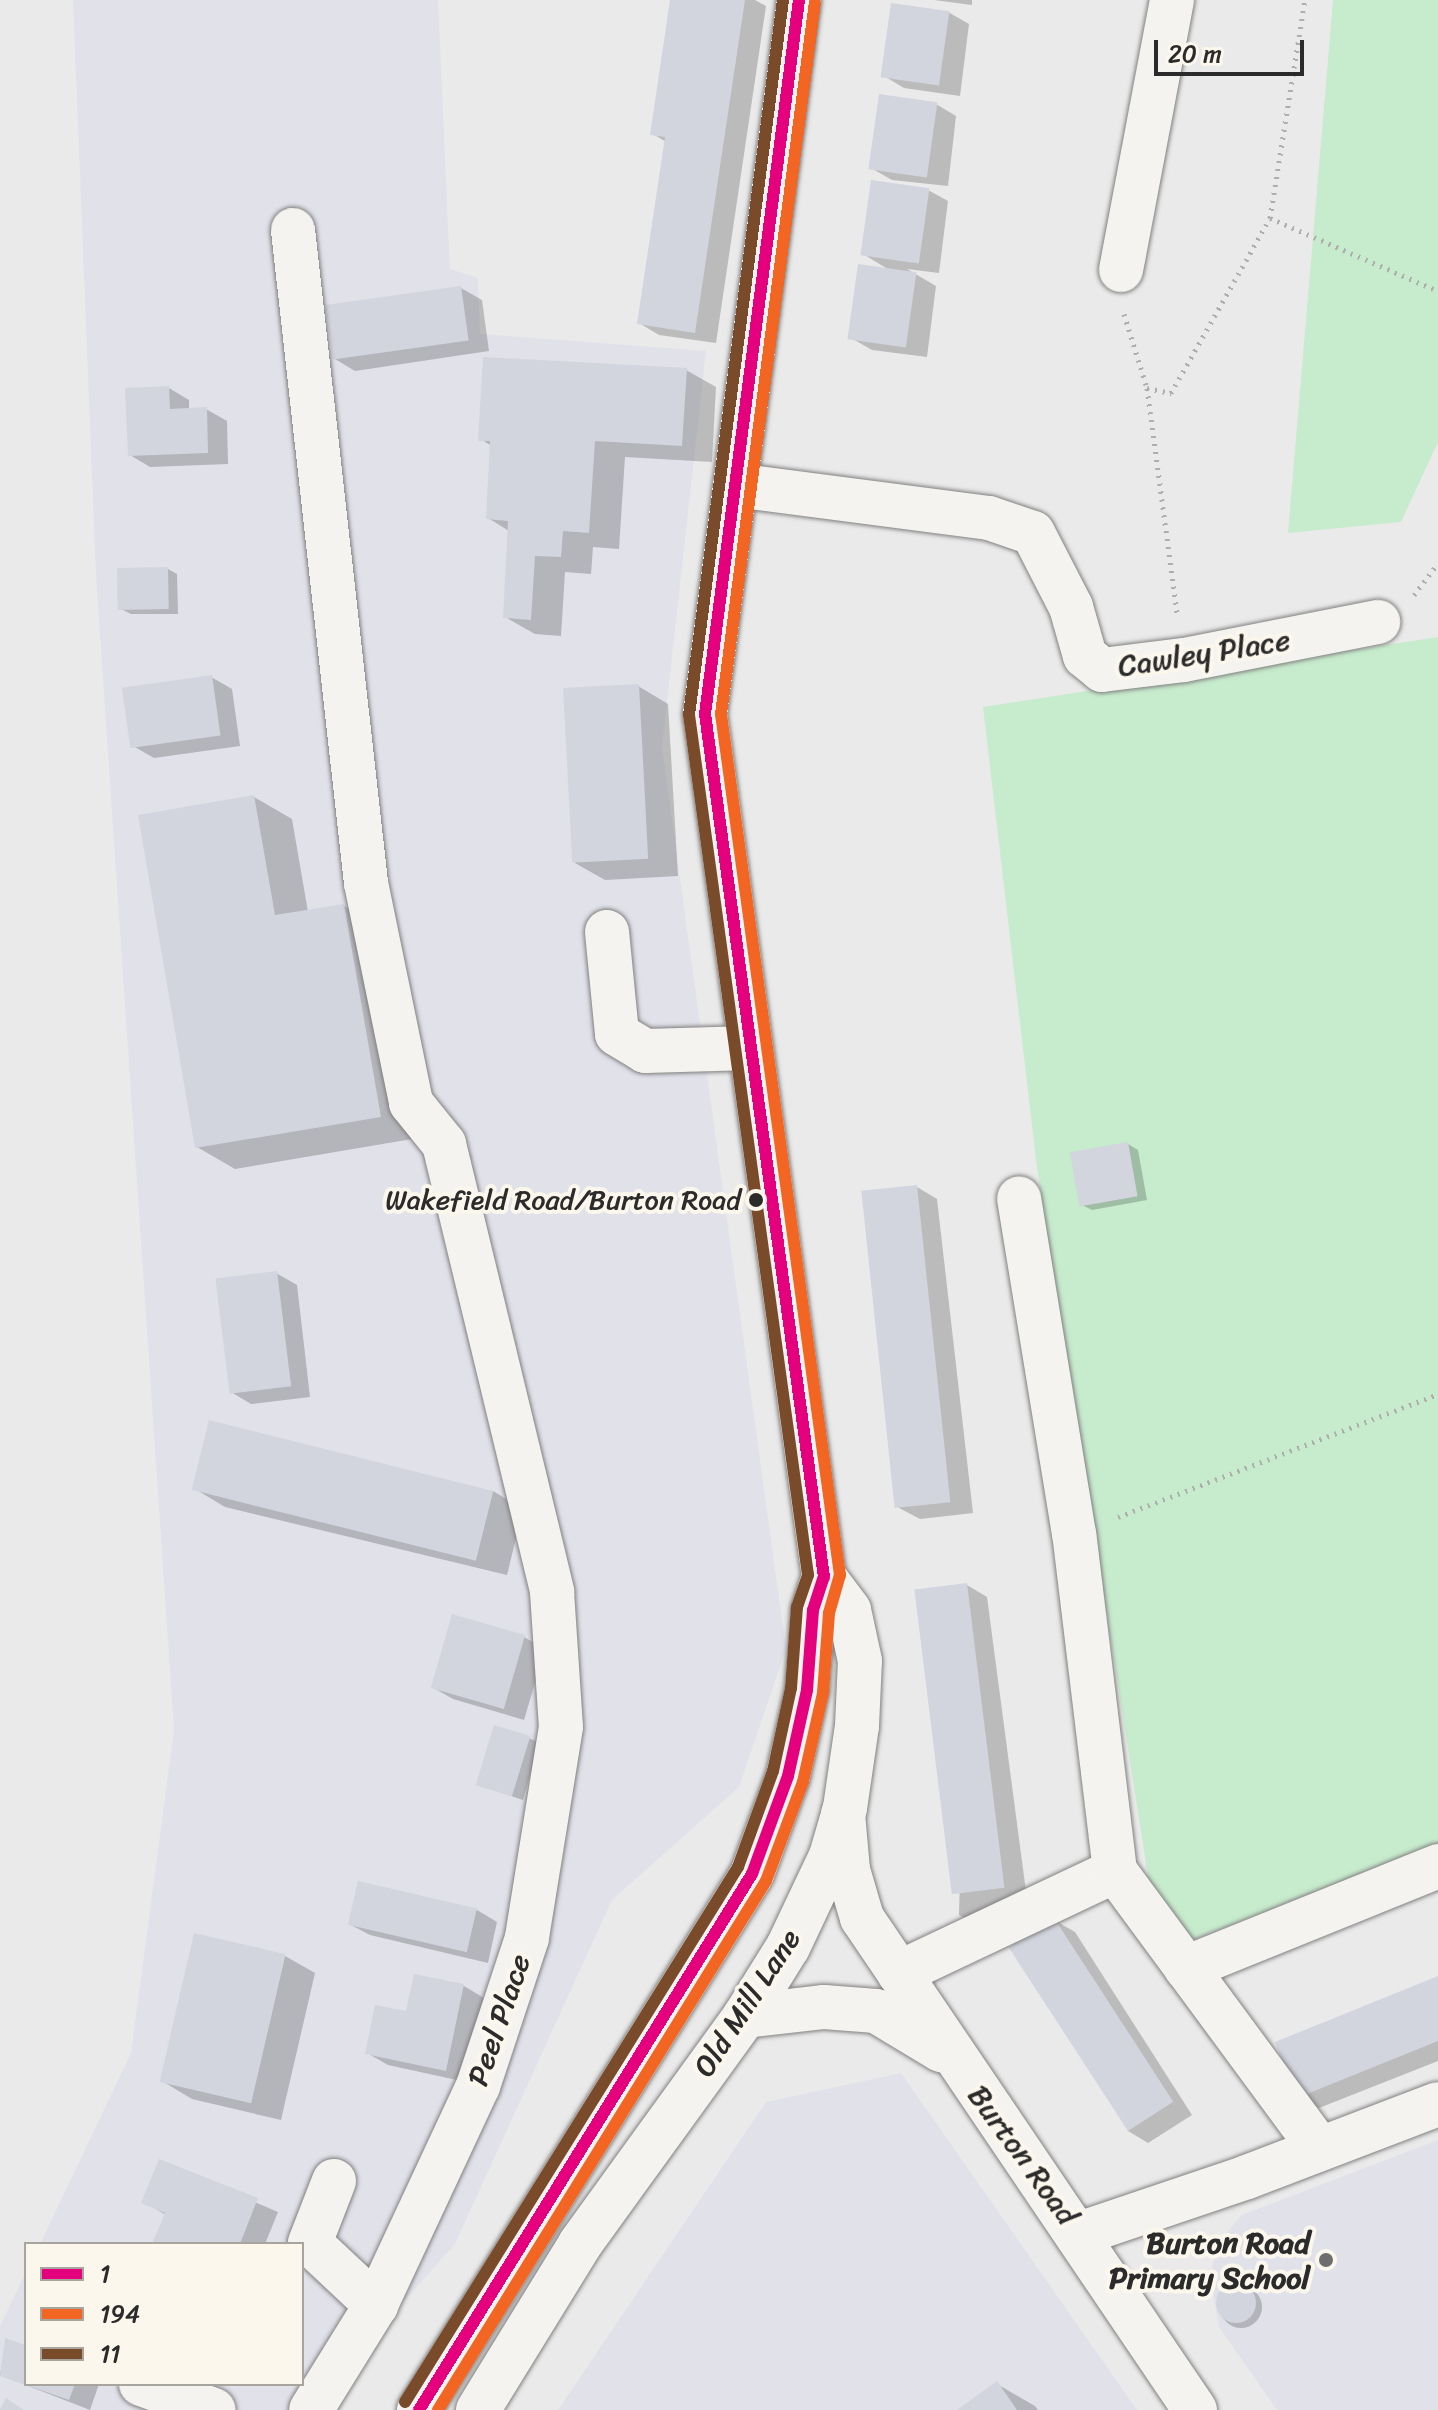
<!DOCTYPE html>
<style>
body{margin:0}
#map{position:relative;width:1438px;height:2410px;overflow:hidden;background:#ebeaeb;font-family:Sriracha,sans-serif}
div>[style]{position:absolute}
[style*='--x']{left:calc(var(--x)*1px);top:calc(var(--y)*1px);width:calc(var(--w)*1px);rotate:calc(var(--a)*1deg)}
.built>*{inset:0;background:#e1e1ea}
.green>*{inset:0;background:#c7ebcd}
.shadow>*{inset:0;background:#0003}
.round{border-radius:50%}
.building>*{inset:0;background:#d2d4de;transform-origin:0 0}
.path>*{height:5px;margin-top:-2.5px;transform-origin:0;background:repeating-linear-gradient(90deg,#b0aead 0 2px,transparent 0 8px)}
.roads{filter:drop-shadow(0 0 2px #818181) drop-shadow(0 0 2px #818181)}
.minor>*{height:44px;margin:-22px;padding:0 22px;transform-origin:22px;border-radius:22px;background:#f4f3f0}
.major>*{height:44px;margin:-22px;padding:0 22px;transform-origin:22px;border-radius:22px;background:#f4f3f0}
.bus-1>*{height:12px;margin:-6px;padding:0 6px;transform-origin:6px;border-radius:6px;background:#e5007d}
.bus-2>*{height:12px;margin:-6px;padding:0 6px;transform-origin:6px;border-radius:6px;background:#f26522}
.bus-3>*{height:12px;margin:-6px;padding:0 6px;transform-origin:6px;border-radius:6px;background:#7a4b2a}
.dots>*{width:22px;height:22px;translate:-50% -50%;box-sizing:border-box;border:4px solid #fbf7ec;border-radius:50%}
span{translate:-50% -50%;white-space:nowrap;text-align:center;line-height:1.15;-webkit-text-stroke:8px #fbf7ec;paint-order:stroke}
.bus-label{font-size:28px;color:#2b2b2b}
.right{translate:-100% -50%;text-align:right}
.street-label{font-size:30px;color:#2b2b2b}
.poi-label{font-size:30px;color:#2b2b2b;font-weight:700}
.legend{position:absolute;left:24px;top:2242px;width:280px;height:144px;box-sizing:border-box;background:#fbf7ec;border:2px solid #a8a59f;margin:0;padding:10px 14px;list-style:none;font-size:24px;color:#2b2b2b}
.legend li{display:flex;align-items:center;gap:16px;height:40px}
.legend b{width:40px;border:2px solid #a8a59f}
.scale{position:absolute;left:1154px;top:40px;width:150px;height:36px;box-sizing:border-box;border:4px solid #2b2b2b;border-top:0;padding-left:10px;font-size:24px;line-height:28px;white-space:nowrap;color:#2b2b2b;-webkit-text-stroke:6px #fbf7ec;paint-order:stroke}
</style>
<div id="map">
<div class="built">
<i style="clip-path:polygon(73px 0,438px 0,450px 269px,478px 278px,480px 334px,706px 351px,662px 747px,786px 1649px,739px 1787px,612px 1900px,455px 2244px,306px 2410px,0 2410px,0 2326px,26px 2272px,26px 2384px,302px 2384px,302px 2244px,40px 2244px,131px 2053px,174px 1730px,96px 576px)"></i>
<i style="clip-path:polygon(901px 2073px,1137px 2410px,558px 2410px,766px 2102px)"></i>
<i style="clip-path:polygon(1438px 2140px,1438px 2410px,1277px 2410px,1219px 2327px,1210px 2276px,1218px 2243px,1242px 2215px)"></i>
</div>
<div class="green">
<i style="clip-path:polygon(1333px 0,1438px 0,1438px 442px,1401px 522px,1288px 533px)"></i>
<i style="clip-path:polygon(1438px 637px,1438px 1844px,1160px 1953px,1037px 1168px,983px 707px)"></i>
</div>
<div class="shadow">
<i style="clip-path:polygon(672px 0,755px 0,766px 6px,716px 343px,659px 335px,639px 323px,666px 142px,653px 134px)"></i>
<i style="clip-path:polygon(934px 0,972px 0,972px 5px)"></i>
<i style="clip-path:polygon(948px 12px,969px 24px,960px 96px,904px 88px,884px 76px)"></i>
<i style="clip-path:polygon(936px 104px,956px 116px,948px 186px,892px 180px,871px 168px)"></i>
<i style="clip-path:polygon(928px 190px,948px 201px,939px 273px,907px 269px,936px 286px,927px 357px,872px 350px,851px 338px,891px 271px,863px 254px)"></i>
<i style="clip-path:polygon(461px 288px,482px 300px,489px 351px,355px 371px,335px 359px)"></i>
<i style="clip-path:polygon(686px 370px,716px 387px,712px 462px,625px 457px,619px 549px,593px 547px,591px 574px,565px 572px,561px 636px,535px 634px,505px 617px,509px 531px,488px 518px,492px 446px,480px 439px)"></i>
<i style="clip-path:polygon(169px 388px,189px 400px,189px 410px,206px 409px,227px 421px,228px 464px,150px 467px,130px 455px)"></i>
<i style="clip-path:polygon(168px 569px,177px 574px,178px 614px,131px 614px,121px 609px)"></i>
<i style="clip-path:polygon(211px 677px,232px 689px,240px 746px,154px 758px,133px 746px)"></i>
<i style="clip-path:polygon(638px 686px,668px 704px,678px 876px,605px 880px,575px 863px)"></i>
<i style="clip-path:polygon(254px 797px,292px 819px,308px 912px,344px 906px,383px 928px,418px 1138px,235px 1169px,197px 1147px)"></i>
<i style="clip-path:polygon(1128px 1144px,1138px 1150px,1147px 1200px,1092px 1210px,1082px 1205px)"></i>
<i style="clip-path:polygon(917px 1187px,937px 1199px,973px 1513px,920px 1519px,899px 1508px)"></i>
<i style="clip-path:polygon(276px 1273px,297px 1285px,310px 1397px,251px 1404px,231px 1392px)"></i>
<i style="clip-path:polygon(195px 1489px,493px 1491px,523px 1509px,507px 1575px,225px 1507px)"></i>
<i style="clip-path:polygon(967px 1585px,987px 1597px,1027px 1899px,980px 1926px,959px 1915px)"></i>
<i style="clip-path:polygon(524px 1637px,545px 1649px,524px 1720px,453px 1699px,432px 1687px)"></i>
<i style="clip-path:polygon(529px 1738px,539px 1743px,523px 1800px,479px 1785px)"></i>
<i style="clip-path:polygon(477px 1910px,497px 1922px,488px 1963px,370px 1935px,349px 1924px)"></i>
<i style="clip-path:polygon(1054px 1920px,1075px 1932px,1192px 2115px,1148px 2143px,1128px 2131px)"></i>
<i style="clip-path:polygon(285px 1956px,315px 1973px,281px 2120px,192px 2099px,162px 2081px)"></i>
<i style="clip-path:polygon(1438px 1979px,1438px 2061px,1319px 2108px,1299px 2096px)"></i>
<i style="clip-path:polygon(464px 1986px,484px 1998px,466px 2082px,388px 2065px,367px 2053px,407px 2013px)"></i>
<i style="clip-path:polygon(160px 2161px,278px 2212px,265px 2244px,154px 2244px,166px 2215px,144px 2202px)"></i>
<i class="round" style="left:1220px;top:2286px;width:42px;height:42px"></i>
<i style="clip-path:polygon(6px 2341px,26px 2348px,26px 2384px,99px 2384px,90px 2410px,0 2375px)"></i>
<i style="clip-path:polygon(997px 2384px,1035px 2406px,1038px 2410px,961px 2410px)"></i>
</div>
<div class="building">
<i style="clip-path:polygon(670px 0,745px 0,695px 333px,637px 324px,665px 137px,650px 135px)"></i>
<i style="left:891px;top:3px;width:59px;height:75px;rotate:8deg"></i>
<i style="left:879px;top:94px;width:59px;height:76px;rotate:8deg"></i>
<i style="left:871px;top:180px;width:59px;height:76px;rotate:8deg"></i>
<i style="left:858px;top:264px;width:59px;height:76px;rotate:8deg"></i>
<i style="left:461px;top:286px;width:55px;height:137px;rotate:82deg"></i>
<i style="clip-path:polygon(483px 357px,687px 368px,682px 446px,595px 441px,589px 533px,563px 531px,561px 557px,535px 556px,531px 620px,503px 618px,508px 521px,486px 519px,490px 441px,478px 441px)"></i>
<i style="clip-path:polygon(169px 386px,170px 409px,207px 407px,208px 453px,128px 456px,125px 388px)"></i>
<i style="left:168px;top:567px;width:42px;height:51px;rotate:89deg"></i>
<i style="left:212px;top:675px;width:61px;height:91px;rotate:82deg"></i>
<i style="left:639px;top:684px;width:175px;height:76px;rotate:87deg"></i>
<i style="clip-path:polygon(254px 795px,275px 915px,344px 904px,381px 1117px,195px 1148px,138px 815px)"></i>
<i style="left:1128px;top:1142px;width:55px;height:59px;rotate:80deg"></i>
<i style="left:917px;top:1185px;width:319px;height:56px;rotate:84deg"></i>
<i style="left:277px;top:1271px;width:116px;height:62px;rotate:83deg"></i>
<i style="left:209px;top:1420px;width:293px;height:72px;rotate:14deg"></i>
<i style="left:967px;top:1583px;width:307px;height:53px;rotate:83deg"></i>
<i style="left:452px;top:1614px;width:76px;height:77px;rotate:16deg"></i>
<i style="left:494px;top:1725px;width:38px;height:63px;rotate:17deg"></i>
<i style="left:358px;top:1881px;width:122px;height:45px;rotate:13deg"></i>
<i style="left:1054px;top:1918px;width:219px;height:54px;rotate:57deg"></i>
<i style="left:194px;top:1933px;width:94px;height:153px;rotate:13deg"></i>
<i style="clip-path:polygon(414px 1974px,464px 1984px,446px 2071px,365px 2054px,375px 2005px,406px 2011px)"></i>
<i style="clip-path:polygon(1438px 1976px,1438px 2041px,1297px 2098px,1275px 2042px)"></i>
<i style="clip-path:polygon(159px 2159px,258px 2198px,240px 2244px,152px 2244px,165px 2213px,141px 2203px)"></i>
<i class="round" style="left:1216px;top:2283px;width:40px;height:40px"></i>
<i style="clip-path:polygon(5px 2338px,26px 2345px,26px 2384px,75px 2384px,69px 2400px,0 2376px)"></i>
<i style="clip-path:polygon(997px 2381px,1017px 2410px,957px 2410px)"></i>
<i style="clip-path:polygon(6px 2398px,24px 2410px,0 2410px)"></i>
</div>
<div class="path">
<i style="--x:1270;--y:218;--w:183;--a:23.5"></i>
<i style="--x:1124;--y:314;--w:77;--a:72.7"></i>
<i style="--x:1147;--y:388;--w:25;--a:12"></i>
<i style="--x:1171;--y:393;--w:201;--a:-60.5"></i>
<i style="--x:1270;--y:218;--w:221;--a:-80.9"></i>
<i style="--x:1147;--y:388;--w:227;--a:82.4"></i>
<i style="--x:1414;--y:595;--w:40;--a:-53"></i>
<i style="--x:1118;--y:1517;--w:343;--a:-21"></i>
</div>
<div class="roads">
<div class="minor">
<i style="--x:293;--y:230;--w:657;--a:83.62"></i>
<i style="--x:366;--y:883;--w:225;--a:78.4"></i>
<i style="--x:411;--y:1103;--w:53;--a:51.2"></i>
<i style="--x:444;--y:1144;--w:461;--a:76.4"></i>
<i style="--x:552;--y:1592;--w:135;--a:86.2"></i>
<i style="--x:561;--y:1727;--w:214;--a:99.2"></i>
<i style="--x:527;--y:1938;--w:156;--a:108.3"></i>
<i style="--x:478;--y:2086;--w:242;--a:115"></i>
<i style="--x:376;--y:2305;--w:123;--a:121.8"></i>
<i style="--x:1121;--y:270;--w:275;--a:-79.3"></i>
<i style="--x:735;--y:485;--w:256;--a:7.4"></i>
<i style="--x:989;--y:518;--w:46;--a:18.8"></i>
<i style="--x:1033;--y:533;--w:83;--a:62.8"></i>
<i style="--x:1071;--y:607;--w:51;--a:74.1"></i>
<i style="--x:1085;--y:656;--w:22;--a:39"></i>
<i style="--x:1102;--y:670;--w:83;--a:-7"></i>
<i style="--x:1184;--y:660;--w:198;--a:-11.1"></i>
<i style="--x:607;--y:932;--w:102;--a:84.4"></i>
<i style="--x:617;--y:1034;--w:33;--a:31"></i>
<i style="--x:645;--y:1051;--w:106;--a:-1.6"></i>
<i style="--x:843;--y:1814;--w:56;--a:84.9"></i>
<i style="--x:848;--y:1870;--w:50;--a:73.7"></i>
<i style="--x:862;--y:1918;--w:594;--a:55.91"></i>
<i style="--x:1115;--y:1871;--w:345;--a:53.6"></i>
<i style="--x:1186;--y:1968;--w:272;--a:-22"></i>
<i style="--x:899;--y:1973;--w:239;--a:-25.3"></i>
<i style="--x:1115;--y:1871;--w:339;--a:-96.9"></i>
<i style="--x:1074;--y:1534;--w:340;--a:-99.3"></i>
<i style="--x:745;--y:2016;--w:80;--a:-6.5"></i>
<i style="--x:824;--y:2007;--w:52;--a:4.4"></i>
<i style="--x:876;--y:2011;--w:76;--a:31"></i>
<i style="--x:334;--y:2181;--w:66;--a:111.2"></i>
<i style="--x:310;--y:2243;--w:91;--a:43.2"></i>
<i style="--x:1079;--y:2234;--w:177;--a:-18.7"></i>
<i style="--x:1247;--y:2177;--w:204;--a:-20.9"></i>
<i style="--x:141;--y:2384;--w:77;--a:19.6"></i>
</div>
<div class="major">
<i style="--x:419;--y:2410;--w:631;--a:-58.15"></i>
<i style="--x:752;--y:1874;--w:104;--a:-69.8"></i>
<i style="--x:788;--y:1776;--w:88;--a:-77.5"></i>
<i style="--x:807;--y:1690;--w:80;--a:-85.7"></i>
<i style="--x:813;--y:1610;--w:35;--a:-72"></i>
<i style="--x:824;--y:1577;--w:871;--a:-97.85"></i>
<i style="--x:705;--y:714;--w:720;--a:-82.5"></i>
<i style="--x:478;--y:2410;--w:195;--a:-58.4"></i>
<i style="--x:580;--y:2244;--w:281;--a:-54.1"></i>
<i style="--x:745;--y:2016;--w:81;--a:-58.1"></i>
<i style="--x:788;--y:1947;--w:101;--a:-64.7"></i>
<i style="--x:831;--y:1856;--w:50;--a:-73.7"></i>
<i style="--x:845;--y:1808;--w:83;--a:-81.7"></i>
<i style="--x:857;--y:1726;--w:65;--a:-87.4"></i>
<i style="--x:860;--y:1661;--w:52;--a:-102.2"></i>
<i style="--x:849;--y:1610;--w:41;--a:-127.1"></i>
</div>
</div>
<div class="bus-1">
<i style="--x:419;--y:2410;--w:631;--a:-58.15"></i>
<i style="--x:752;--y:1874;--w:104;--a:-69.8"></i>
<i style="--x:788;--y:1776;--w:88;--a:-77.5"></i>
<i style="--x:807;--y:1690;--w:80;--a:-85.7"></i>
<i style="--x:813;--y:1610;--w:35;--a:-72"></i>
<i style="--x:824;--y:1577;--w:871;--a:-97.85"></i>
<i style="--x:705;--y:714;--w:720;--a:-82.5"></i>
</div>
<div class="bus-2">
<i style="--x:438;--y:2410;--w:622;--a:-58.2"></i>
<i style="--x:766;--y:1881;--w:106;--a:-69.5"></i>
<i style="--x:803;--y:1782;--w:91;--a:-77.3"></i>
<i style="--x:823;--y:1693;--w:80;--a:-85.7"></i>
<i style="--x:829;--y:1613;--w:40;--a:-74"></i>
<i style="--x:840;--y:1575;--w:869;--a:-97.87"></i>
<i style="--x:721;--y:714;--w:718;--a:-82.48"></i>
</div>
<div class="bus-3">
<i style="--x:405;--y:2402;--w:630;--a:-58.1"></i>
<i style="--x:738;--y:1867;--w:102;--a:-70"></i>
<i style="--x:773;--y:1771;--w:85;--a:-77.8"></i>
<i style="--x:791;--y:1688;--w:81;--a:-85.8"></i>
<i style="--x:797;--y:1607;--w:34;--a:-71"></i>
<i style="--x:808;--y:1575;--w:868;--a:-97.88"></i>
<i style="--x:689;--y:715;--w:721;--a:-82.51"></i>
</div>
<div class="dots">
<i style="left:756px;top:1200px;background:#2b2b2b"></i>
<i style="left:1326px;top:2260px;background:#6e6e6e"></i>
</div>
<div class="bus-label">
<span class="right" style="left:741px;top:1200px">Wakefield Road/Burton Road</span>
</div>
<div class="street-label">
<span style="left:1204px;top:653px;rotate:-9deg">Cawley Place</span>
<span style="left:747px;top:2003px;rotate:-57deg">Old Mill Lane</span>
<span style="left:499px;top:2020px;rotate:-71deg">Peel Place</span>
<span style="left:1023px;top:2155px;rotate:54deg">Burton Road</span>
</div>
<div class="poi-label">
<span class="right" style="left:1310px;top:2260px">Burton Road<br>Primary School</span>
</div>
<ul class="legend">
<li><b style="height:10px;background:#e5007d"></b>1</li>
<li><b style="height:10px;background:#f26522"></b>194</li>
<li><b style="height:10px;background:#7a4b2a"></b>11</li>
</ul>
<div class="scale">20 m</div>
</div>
